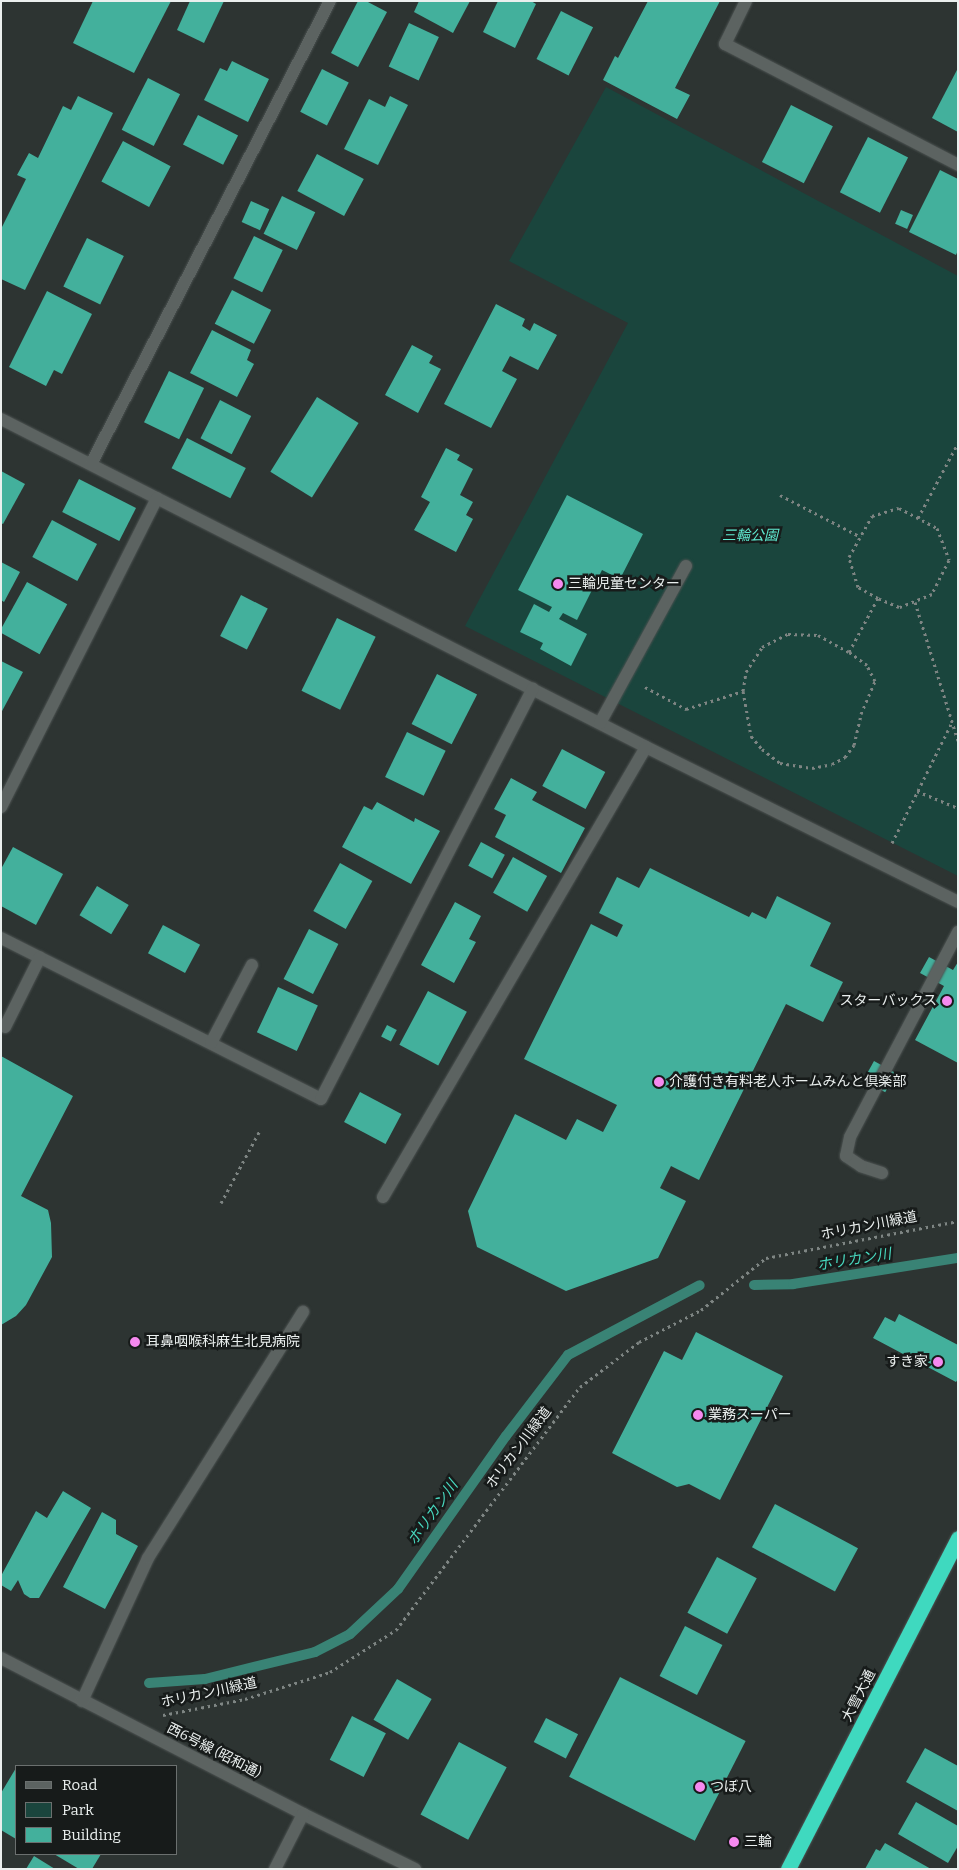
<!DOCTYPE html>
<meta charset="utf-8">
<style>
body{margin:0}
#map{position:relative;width:959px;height:1870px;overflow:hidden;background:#2d3432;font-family:Bitter,"Noto Sans JP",serif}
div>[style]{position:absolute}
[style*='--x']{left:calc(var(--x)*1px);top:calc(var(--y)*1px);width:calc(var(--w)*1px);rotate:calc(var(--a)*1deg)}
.green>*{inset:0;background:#1a453d}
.stream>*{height:10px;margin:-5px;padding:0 5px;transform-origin:5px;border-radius:5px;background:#398375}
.building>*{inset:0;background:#43b09c;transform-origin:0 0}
.path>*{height:3px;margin-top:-1.5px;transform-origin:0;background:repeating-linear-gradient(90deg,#7e8583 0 2.5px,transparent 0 6.5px)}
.roads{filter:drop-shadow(0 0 1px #4c5251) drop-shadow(0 0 1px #4c5251)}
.minor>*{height:12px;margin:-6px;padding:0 6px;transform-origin:6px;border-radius:6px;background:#5c6361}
.highway>*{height:15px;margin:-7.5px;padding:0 7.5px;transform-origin:7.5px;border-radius:7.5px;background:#3fd9bf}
.dots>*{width:14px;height:14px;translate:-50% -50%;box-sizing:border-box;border:2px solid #171b1a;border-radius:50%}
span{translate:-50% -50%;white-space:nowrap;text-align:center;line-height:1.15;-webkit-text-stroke:5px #171b1a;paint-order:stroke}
.park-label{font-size:14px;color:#5febd2;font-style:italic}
.poi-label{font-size:14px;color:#eaefee}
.left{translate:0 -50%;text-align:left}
.right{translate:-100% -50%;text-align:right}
.street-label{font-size:14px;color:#eaefee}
.water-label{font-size:15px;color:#48d8bf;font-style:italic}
.frame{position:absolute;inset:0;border:2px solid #eaefee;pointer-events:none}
.legend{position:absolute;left:15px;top:1765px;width:162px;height:90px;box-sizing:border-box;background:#171b1a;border:1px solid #6b706f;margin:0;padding:6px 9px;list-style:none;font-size:15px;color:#eaefee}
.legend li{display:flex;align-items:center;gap:10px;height:25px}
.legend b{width:25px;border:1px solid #6b706f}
</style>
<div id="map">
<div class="green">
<i style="clip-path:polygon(606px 87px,958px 276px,958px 876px,465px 626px,628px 323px,509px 261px)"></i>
</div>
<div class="stream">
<i style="--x:754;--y:1285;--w:39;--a:-1"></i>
<i style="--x:793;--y:1284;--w:167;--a:-9"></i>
<i style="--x:149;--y:1683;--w:56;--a:-4.1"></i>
<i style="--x:205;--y:1679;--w:113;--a:-13.8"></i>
<i style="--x:315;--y:1652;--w:39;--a:-27"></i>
<i style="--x:350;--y:1634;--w:66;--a:-43.2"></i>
<i style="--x:398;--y:1589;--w:187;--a:-54.8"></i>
<i style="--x:506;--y:1436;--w:102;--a:-52.6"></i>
<i style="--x:568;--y:1355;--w:149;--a:-27.9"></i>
</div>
<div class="building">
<i style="clip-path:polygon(93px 1px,171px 1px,134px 73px,73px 43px)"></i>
<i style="clip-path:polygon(190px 1px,224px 1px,204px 43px,177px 30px)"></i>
<i style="clip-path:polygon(358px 1px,366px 1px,387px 12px,358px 67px,331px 53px)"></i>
<i style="clip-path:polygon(419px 1px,470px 1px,453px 33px,414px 12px)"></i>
<i style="clip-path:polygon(498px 1px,531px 1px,536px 4px,515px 48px,483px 32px)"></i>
<i style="clip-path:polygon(648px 1px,720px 1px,675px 88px,690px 95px,677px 119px,603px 80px,615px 56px,618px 58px)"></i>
<i style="left:561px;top:11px;width:36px;height:54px;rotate:27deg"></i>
<i style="left:409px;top:23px;width:33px;height:48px;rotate:25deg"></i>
<i style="clip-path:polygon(232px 61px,269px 79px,248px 122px,204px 100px,220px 68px,227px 71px)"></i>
<i style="clip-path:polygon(958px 68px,958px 132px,932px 118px)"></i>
<i style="left:322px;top:69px;width:30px;height:48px;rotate:27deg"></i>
<i style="left:148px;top:78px;width:36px;height:58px;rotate:27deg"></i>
<i style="clip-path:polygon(78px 96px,113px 113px,25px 290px,1px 279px,1px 229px,26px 179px,17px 175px,29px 153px,38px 158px,63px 106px,71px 110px)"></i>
<i style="clip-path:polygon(390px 96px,408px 105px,378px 165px,344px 149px,369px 99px,385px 107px)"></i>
<i style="left:791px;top:105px;width:47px;height:64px;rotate:27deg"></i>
<i style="left:198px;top:115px;width:45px;height:33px;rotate:27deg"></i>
<i style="left:868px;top:137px;width:45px;height:62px;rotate:27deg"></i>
<i style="left:123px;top:141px;width:54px;height:46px;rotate:28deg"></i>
<i style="left:317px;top:154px;width:53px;height:42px;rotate:28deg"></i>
<i style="clip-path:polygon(940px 170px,958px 179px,958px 250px,956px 255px,909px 232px)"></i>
<i style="left:282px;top:196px;width:37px;height:42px;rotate:26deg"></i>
<i style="left:251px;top:201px;width:20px;height:23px;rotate:24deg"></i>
<i style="left:901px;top:210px;width:13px;height:15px;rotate:23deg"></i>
<i style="left:254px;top:236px;width:32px;height:47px;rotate:26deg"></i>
<i style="left:87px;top:238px;width:41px;height:54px;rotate:26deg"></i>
<i style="left:232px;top:290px;width:44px;height:38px;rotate:27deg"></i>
<i style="clip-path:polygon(47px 291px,92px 314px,62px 374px,54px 370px,46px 386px,9px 367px)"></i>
<i style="clip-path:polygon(496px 304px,525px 319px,522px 326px,530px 331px,534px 323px,557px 335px,538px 370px,510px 356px,502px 371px,517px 379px,491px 428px,444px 404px)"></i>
<i style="clip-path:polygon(212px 330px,251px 350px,247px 360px,254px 364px,237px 397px,190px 373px)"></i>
<i style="clip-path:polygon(412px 345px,433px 356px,429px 363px,441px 369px,418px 413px,385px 395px)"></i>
<i style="left:169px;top:371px;width:39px;height:57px;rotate:26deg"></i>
<i style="left:317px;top:397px;width:49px;height:88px;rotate:32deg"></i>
<i style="left:220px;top:400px;width:35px;height:43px;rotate:27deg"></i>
<i style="left:187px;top:438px;width:66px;height:34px;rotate:27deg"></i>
<i style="clip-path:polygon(446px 448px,460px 455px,457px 460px,473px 469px,460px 495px,473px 502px,466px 515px,473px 519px,456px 552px,414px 530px,430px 502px,421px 497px)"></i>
<i style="clip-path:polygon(1px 471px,25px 484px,3px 524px,1px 523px)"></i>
<i style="left:79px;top:479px;width:64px;height:37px;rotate:27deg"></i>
<i style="clip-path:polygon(567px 495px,643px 534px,620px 579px,602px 570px,577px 620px,563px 613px,559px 619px,587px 634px,571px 666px,540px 649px,543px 643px,520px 632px,534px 604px,549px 612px,552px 607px,518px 590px)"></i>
<i style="left:52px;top:520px;width:51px;height:42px;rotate:28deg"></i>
<i style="clip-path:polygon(1px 562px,20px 572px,4px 602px,1px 600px)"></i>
<i style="left:27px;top:582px;width:46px;height:57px;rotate:29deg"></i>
<i style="left:241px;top:595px;width:30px;height:46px;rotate:27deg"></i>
<i style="left:337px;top:618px;width:43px;height:81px;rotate:26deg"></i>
<i style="clip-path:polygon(1px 661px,23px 672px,1px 713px)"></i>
<i style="left:437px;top:674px;width:45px;height:56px;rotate:27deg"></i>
<i style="left:407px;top:732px;width:43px;height:50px;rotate:26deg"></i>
<i style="left:562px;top:749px;width:49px;height:42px;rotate:28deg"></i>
<i style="clip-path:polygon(511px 778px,537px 792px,532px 800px,585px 828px,561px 873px,495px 837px,506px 815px,494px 809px)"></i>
<i style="clip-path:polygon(377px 802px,414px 822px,415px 818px,440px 831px,411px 884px,342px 847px,364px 806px,372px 810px)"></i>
<i style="left:481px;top:842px;width:27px;height:27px;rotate:28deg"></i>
<i style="clip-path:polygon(13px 847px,63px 874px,36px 925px,1px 906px,1px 869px)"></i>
<i style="left:513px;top:857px;width:39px;height:41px;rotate:29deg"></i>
<i style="left:340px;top:863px;width:37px;height:55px;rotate:29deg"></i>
<i style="clip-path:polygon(650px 868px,749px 917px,752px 912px,766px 919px,777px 896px,831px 923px,810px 966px,843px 982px,823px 1022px,786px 1004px,699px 1180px,671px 1166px,660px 1188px,686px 1201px,658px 1258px,566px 1291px,477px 1247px,468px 1211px,515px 1114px,566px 1140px,577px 1119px,603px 1132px,617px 1105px,524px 1059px,591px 924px,617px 937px,623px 925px,599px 913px,617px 877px,639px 888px)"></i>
<i style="left:97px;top:886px;width:37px;height:34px;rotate:31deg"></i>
<i style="clip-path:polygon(455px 902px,481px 916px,469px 939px,476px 942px,454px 983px,421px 965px)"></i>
<i style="left:163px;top:925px;width:42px;height:32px;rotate:28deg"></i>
<i style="left:309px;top:929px;width:33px;height:56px;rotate:27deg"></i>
<i style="clip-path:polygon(929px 957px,953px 970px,958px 962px,958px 1063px,915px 1040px,944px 986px,920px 973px)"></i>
<i style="left:278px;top:987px;width:44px;height:50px;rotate:25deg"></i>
<i style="left:428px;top:991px;width:44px;height:61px;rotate:28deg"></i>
<i style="left:387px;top:1025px;width:11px;height:13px;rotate:27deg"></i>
<i style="clip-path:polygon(1px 1056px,73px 1096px,21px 1196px,48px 1210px,51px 1223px,52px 1257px,26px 1305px,16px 1316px,1px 1325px)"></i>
<i style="left:874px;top:1061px;width:25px;height:22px;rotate:29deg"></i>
<i style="left:360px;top:1092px;width:47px;height:34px;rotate:28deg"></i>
<i style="clip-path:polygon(899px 1314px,958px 1345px,958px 1379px,956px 1382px,873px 1338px,885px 1317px,895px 1322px)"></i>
<i style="clip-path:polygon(696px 1332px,783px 1376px,720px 1500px,689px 1484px,677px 1487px,612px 1453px,664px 1351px,682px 1360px)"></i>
<i style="clip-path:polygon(63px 1491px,91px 1508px,39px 1598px,30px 1598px,24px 1594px,18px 1580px,11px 1591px,1px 1585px,1px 1576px,36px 1511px,47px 1518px)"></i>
<i style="left:775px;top:1504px;width:94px;height:49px;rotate:28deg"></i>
<i style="clip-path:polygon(102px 1512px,116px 1520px,116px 1534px,138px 1546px,105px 1609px,63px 1587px)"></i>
<i style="left:717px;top:1557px;width:45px;height:63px;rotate:28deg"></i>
<i style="left:685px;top:1626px;width:42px;height:56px;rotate:27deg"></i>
<i style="left:620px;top:1677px;width:141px;height:112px;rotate:27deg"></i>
<i style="left:397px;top:1679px;width:40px;height:47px;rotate:30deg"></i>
<i style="left:352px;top:1716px;width:38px;height:49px;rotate:27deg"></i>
<i style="left:546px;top:1718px;width:36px;height:27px;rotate:27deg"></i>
<i style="left:459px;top:1742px;width:54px;height:82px;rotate:28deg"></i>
<i style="clip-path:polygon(925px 1748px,958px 1766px,958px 1811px,906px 1782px)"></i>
<i style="clip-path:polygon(16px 1768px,16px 1839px,1px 1830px,1px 1793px)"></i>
<i style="clip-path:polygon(916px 1802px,958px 1826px,958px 1846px,948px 1863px,898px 1834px)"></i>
<i style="clip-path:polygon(885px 1843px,931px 1869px,865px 1869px,876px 1849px,880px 1851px)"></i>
<i style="clip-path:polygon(54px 1854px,101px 1854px,92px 1869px,79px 1869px)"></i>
<i style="clip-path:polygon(34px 1856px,55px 1869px,26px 1869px)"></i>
</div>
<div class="path">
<i style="--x:780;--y:495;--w:91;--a:27.4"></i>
<i style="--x:918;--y:518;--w:85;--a:-61.9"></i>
<i style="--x:915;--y:602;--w:145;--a:72.8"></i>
<i style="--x:645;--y:687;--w:47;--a:28.2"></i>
<i style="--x:686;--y:709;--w:60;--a:-17.5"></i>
<i style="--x:743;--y:691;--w:19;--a:-81"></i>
<i style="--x:746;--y:672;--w:30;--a:-57"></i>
<i style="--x:762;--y:647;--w:29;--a:-27"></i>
<i style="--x:788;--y:634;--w:30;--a:2"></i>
<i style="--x:818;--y:635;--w:35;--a:29"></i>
<i style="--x:849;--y:652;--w:61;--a:-61.8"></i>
<i style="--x:878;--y:598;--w:23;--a:-151"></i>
<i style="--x:858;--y:587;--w:31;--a:-107"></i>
<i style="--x:849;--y:557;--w:47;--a:-60.7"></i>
<i style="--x:872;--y:516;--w:28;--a:-17"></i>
<i style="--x:899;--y:508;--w:43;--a:27.8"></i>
<i style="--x:937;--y:528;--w:34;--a:69"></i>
<i style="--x:949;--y:560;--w:38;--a:117"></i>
<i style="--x:932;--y:594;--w:35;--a:158"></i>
<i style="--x:899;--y:607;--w:23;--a:-157"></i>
<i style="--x:743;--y:691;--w:46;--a:79.9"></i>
<i style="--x:751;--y:736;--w:17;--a:50"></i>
<i style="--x:762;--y:749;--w:23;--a:38"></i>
<i style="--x:780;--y:763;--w:32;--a:9"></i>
<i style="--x:812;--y:768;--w:20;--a:-11"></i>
<i style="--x:832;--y:764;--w:15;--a:-28"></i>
<i style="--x:845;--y:757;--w:15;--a:-53"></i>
<i style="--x:854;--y:745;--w:32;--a:-77"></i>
<i style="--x:861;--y:714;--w:36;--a:-67"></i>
<i style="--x:875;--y:681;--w:18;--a:-117"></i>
<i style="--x:867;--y:665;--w:22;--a:-144"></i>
<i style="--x:917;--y:791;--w:44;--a:22.5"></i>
<i style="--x:892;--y:843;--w:135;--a:-63.6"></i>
<i style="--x:221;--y:1203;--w:81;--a:-61.8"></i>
<i style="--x:163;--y:1715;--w:84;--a:-11"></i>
<i style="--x:245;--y:1699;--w:89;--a:-17.6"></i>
<i style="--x:330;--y:1672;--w:78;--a:-32.5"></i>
<i style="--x:396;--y:1630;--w:305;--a:-52.9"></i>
<i style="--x:580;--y:1387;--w:74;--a:-37.3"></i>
<i style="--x:639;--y:1342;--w:70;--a:-27.3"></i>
<i style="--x:701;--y:1310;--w:83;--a:-38.7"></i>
<i style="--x:766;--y:1258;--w:196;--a:-10.9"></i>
</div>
<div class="roads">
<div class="minor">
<i style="--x:746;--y:1;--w:48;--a:116"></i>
<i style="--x:725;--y:44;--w:263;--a:27.4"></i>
<i style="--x:1;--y:419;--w:724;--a:26.95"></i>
<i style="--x:646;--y:747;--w:348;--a:26.4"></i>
<i style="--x:91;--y:464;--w:521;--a:-62.7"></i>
<i style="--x:600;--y:723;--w:179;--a:-61.3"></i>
<i style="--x:1;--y:807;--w:346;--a:-63.2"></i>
<i style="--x:1;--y:938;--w:358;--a:26.7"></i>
<i style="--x:321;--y:1099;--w:462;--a:-62.7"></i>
<i style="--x:5;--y:1027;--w:78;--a:-63.4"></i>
<i style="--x:211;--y:1043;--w:88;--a:-62.3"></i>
<i style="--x:882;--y:1173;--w:22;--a:-162"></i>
<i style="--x:861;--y:1166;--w:18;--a:-146"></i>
<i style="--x:846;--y:1156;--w:19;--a:-78"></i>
<i style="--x:850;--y:1137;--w:232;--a:-62.2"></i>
<i style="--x:383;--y:1197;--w:521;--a:-59.7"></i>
<i style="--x:1;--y:1658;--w:340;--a:27.3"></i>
<i style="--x:303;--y:1814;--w:125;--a:26.2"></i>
<i style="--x:82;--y:1701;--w:157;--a:-65.2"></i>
<i style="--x:148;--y:1558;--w:291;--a:-57.8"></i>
<i style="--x:275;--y:1869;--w:62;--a:-63"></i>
</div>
<div class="highway">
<i style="--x:788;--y:1869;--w:372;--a:-62.8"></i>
</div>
</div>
<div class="dots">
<i style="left:558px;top:584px;background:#f589ef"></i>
<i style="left:947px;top:1001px;background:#f589ef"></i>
<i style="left:659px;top:1082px;background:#f589ef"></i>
<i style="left:135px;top:1342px;background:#f589ef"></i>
<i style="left:938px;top:1362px;background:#f589ef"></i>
<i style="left:698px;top:1415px;background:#f589ef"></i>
<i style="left:700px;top:1787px;background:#f589ef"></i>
<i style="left:734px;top:1842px;background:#f589ef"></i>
</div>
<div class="park-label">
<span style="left:750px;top:536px">三輪公園</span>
</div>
<div class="poi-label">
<span class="left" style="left:568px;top:584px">三輪児童センター</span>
<span class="right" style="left:937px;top:1001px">スターバックス</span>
<span class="left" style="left:669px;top:1082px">介護付き有料老人ホームみんと倶楽部</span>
<span class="left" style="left:146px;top:1342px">耳鼻咽喉科麻生北見病院</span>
<span class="right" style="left:928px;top:1362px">すき家</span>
<span class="left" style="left:708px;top:1415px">業務スーパー</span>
<span class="left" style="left:710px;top:1787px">つぼ八</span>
<span class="left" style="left:744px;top:1842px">三輪</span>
</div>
<div class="street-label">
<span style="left:869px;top:1226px;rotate:-11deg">ホリカン川緑道</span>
<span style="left:519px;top:1448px;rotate:-53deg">ホリカン川緑道</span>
<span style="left:209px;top:1693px;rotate:-12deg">ホリカン川緑道</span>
<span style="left:859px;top:1696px;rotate:-63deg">大雪大通</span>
<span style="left:214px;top:1751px;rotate:27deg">西6号線 (昭和通)</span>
</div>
<div class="water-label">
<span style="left:854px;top:1260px;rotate:-9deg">ホリカン川</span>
<span style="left:433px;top:1513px;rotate:-55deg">ホリカン川</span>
</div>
<div class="frame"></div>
<ul class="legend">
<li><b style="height:6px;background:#5c6361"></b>Road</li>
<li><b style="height:14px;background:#1a453d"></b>Park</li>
<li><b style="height:14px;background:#43b09c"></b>Building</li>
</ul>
</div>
